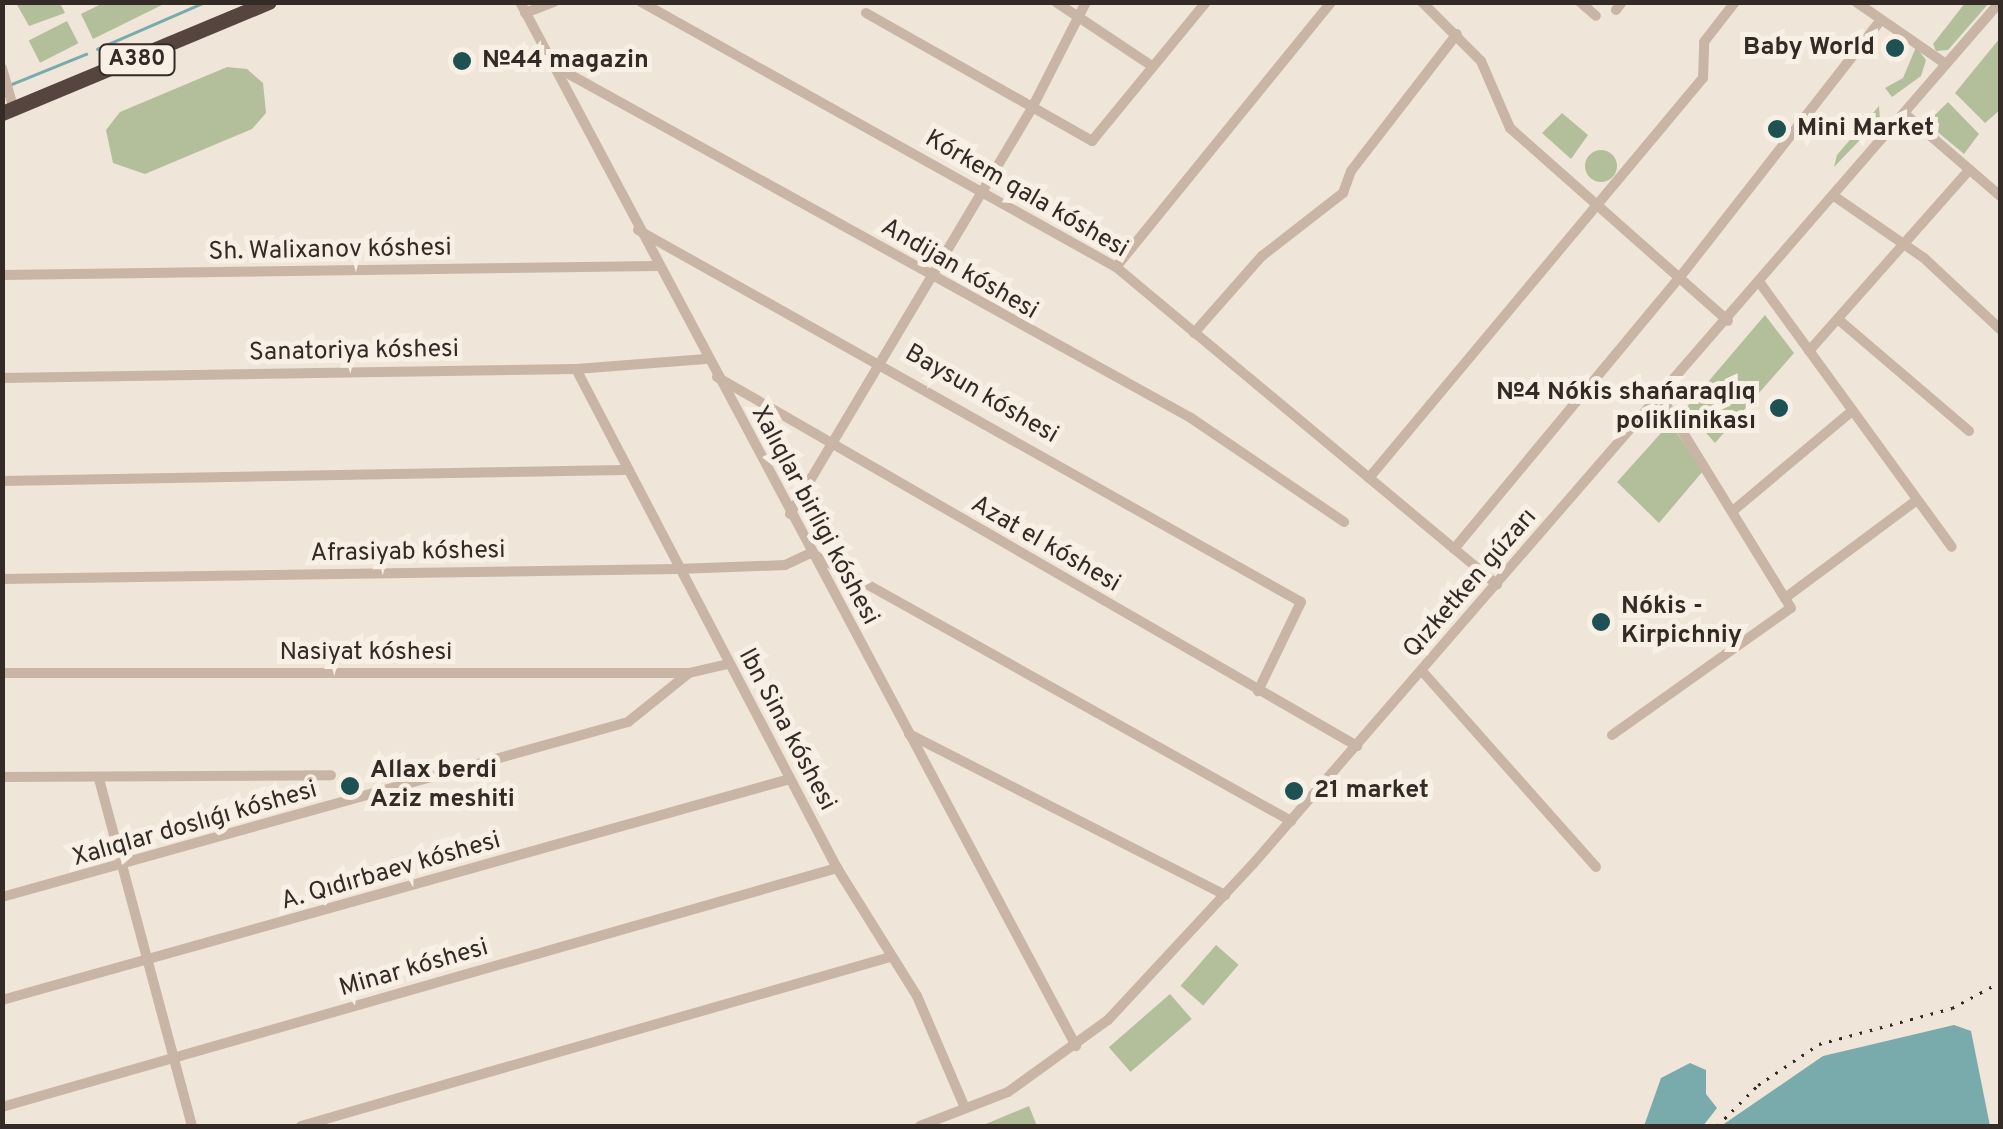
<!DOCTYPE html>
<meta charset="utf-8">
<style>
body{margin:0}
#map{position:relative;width:2003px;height:1129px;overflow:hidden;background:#f0e5d9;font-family:Overpass,sans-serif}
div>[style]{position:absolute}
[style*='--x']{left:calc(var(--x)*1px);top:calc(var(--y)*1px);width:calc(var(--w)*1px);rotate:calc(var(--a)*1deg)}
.green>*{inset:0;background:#b3bf9a;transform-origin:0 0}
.round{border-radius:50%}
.water>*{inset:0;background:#79abac}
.stream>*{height:2.5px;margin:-1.25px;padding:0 1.25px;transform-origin:1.25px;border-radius:1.25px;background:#79abac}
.minor>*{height:10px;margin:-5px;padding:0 5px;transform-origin:5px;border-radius:5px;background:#c8b5a6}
.highway>*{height:15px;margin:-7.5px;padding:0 7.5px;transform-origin:7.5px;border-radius:7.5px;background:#55453e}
.rail>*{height:2.5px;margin-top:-1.25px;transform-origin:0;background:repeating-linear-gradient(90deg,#342b27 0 2.5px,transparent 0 10.5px)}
.dots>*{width:28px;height:28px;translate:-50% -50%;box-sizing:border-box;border:5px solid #f8efe5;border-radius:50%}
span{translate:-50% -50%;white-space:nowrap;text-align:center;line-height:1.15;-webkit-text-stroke:10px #f8efe5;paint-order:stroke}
.shield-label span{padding:2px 8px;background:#f8efe5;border:2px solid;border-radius:8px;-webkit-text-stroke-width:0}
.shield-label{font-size:22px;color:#342b27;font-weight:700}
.poi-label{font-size:25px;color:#342b27;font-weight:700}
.right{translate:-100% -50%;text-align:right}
.left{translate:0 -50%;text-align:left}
.street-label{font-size:25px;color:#342b27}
.frame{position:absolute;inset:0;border:5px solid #342b27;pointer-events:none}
</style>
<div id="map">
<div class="green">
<i style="clip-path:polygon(168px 2px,93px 39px,81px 14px,103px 3px)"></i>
<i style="clip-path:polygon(16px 3px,60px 3px,65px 13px,29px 26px)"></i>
<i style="clip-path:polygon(1965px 3px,1989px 3px,1948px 50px,1936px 51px,1933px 44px)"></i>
<i style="left:67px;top:21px;width:25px;height:43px;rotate:63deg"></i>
<i style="clip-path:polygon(2000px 38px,2000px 110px,1985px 123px,1955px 93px)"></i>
<i style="clip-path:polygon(1916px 47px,1926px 60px,1921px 76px,1892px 97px,1885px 88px,1903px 78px)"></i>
<i style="clip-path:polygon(227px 67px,247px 69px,263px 83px,266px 113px,252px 129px,145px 174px,113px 163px,106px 130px,120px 112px)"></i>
<i style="clip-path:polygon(1948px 102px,1979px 134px,1964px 154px,1927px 123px)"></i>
<i style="clip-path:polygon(1879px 106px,1880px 119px,1834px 167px,1837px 155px)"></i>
<i style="clip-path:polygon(1562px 113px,1588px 135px,1571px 159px,1542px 133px)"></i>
<i class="round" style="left:1585px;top:150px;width:32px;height:32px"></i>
<i style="clip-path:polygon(1765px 315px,1794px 353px,1715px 443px,1685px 409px)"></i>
<i style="clip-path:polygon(1670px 423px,1703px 471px,1659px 523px,1617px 482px)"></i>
<i style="left:1216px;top:945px;width:30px;height:54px;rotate:41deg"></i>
<i style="left:1170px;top:994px;width:33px;height:81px;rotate:49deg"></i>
<i style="clip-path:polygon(1029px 1106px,1037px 1126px,981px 1126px)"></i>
</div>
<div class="water">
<i style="clip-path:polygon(1954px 1025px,1971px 1031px,1990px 1126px,1721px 1126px,1823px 1056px)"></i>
<i style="clip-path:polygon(1690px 1063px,1706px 1070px,1706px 1094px,1717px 1108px,1703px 1126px,1644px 1126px,1661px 1078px)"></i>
</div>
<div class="stream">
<i style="--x:97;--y:49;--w:118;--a:-23.5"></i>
<i style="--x:12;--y:84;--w:80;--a:-22.1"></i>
</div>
<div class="minor">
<i style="--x:520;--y:2;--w:1183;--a:61.96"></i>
<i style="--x:641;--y:2;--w:544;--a:29.16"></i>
<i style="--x:1116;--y:267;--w:496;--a:39.8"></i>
<i style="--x:1056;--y:2;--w:115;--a:33.7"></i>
<i style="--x:1422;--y:2;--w:83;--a:45"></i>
<i style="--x:1481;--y:61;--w:73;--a:66.6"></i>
<i style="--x:1510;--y:128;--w:291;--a:41.5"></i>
<i style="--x:1580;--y:2;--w:21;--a:41"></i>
<i style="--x:1856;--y:2;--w:109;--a:34.6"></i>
<i style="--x:1616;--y:10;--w:10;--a:-53"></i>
<i style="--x:525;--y:13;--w:31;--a:-21"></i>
<i style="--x:866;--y:13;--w:260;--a:29.5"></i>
<i style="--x:1092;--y:141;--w:180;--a:-50.6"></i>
<i style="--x:549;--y:63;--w:734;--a:28.94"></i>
<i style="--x:1191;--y:418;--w:185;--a:34.2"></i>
<i style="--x:2;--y:68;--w:44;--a:74.1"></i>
<i style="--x:1904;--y:113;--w:127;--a:40.8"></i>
<i style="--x:1834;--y:196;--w:109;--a:34.6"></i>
<i style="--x:1924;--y:258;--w:104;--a:43.1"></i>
<i style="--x:638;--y:230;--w:760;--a:29.3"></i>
<i style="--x:1301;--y:602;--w:99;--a:115.8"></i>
<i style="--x:1116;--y:267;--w:341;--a:-50.9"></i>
<i style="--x:2;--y:275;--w:655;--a:-0.79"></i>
<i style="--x:1760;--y:283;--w:326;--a:54"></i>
<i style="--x:1839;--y:320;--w:171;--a:40.5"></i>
<i style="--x:1194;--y:333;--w:103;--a:-48.6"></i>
<i style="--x:1262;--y:256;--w:103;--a:-37.9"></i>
<i style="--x:1343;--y:193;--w:23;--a:-70"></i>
<i style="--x:1351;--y:171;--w:173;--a:-52.3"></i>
<i style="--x:1809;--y:351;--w:242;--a:-48.5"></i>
<i style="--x:576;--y:369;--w:563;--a:62.39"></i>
<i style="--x:837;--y:868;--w:151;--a:58"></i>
<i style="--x:917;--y:996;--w:122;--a:66.8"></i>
<i style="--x:717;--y:377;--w:739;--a:29.97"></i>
<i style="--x:2;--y:378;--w:574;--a:-0.9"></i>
<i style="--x:576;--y:369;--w:130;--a:-4.4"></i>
<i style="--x:1369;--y:478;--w:521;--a:-50.14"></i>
<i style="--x:1703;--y:78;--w:36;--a:-88"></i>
<i style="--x:1704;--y:42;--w:51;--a:-52.2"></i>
<i style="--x:2;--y:481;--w:622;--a:-1.01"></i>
<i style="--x:1734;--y:510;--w:155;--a:-40"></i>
<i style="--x:790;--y:514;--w:473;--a:-59.2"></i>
<i style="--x:1032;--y:108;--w:119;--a:-63"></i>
<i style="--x:1454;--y:549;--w:354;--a:-50.3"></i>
<i style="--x:1680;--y:277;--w:325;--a:-52"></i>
<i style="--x:2;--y:579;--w:676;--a:-0.85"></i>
<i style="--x:678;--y:569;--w:107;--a:-2.1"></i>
<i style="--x:785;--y:565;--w:29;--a:-25"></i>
<i style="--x:811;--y:553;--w:550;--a:29.18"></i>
<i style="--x:1785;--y:598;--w:164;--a:-36.6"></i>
<i style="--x:1422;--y:671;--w:262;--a:48.4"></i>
<i style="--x:2;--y:673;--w:687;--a:0"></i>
<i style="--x:689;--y:673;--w:40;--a:-13"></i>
<i style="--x:909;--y:734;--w:355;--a:27"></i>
<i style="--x:1612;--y:735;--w:219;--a:-35.4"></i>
<i style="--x:1791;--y:608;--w:248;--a:-121.6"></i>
<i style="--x:2;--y:777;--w:329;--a:-0.3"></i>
<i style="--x:99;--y:779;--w:359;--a:75"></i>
<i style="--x:2;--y:897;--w:650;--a:-15.62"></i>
<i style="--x:628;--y:722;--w:78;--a:-38.8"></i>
<i style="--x:2;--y:1000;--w:818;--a:-15.67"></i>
<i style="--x:2;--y:1107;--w:869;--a:-15.97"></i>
<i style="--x:301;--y:1126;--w:613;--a:-16.01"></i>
<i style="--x:920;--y:1126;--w:94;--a:-21.1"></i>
<i style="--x:1008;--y:1092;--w:123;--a:-35.8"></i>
<i style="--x:1108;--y:1020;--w:213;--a:-47.1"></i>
<i style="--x:1253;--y:864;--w:1141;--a:-49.09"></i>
</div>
<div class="highway">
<i style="--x:2;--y:113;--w:289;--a:-22.6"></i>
</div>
<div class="rail">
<i style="--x:1717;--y:1126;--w:58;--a:-45"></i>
<i style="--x:1758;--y:1085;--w:73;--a:-33.9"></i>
<i style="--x:1819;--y:1044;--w:138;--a:-15.1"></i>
<i style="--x:1952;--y:1008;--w:55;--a:-28.4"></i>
</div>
<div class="dots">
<i style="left:1895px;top:48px;background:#1e5154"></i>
<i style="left:462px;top:61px;background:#1e5154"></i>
<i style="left:1777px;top:129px;background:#1e5154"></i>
<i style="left:1779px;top:408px;background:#1e5154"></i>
<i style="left:1601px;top:622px;background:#1e5154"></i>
<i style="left:350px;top:786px;background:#1e5154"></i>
<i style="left:1294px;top:791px;background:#1e5154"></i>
</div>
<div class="shield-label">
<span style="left:137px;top:60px">A380</span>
</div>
<div class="poi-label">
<span class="right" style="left:1875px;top:48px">Baby World</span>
<span class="left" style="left:482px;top:61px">№44 magazin</span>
<span class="left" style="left:1797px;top:129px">Mini Market</span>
<span class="right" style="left:1756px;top:408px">№4 Nókis shańaraqlıq<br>poliklinikası</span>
<span class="left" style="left:1621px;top:622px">Nókis -<br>Kirpichniy</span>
<span class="left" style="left:370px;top:786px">Allax berdi<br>Aziz meshiti</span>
<span class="left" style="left:1314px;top:791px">21 market</span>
</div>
<div class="street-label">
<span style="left:1026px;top:195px;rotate:30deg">Kórkem qala kóshesi</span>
<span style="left:330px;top:251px;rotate:-1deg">Sh. Walixanov kóshesi</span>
<span style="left:959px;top:270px;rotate:30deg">Andijan kóshesi</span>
<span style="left:354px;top:352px;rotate:-1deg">Sanatoriya kóshesi</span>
<span style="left:981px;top:395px;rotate:30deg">Baysun kóshesi</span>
<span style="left:814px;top:516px;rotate:62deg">Xalıqlar birligi kóshesi</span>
<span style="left:1045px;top:545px;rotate:30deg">Azat el kóshesi</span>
<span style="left:408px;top:553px;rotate:-1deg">Afrasiyab kóshesi</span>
<span style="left:1471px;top:584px;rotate:-49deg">Qızketken gúzarı</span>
<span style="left:366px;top:653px">Nasiyat kóshesi</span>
<span style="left:786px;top:730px;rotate:62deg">Ibn Sina kóshesi</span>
<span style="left:195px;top:825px;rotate:-16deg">Xalıqlar doslıǵı kóshesi</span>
<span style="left:391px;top:872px;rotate:-16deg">A. Qıdırbaev kóshesi</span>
<span style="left:414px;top:969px;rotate:-16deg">Minar kóshesi</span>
</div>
<div class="frame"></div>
</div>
